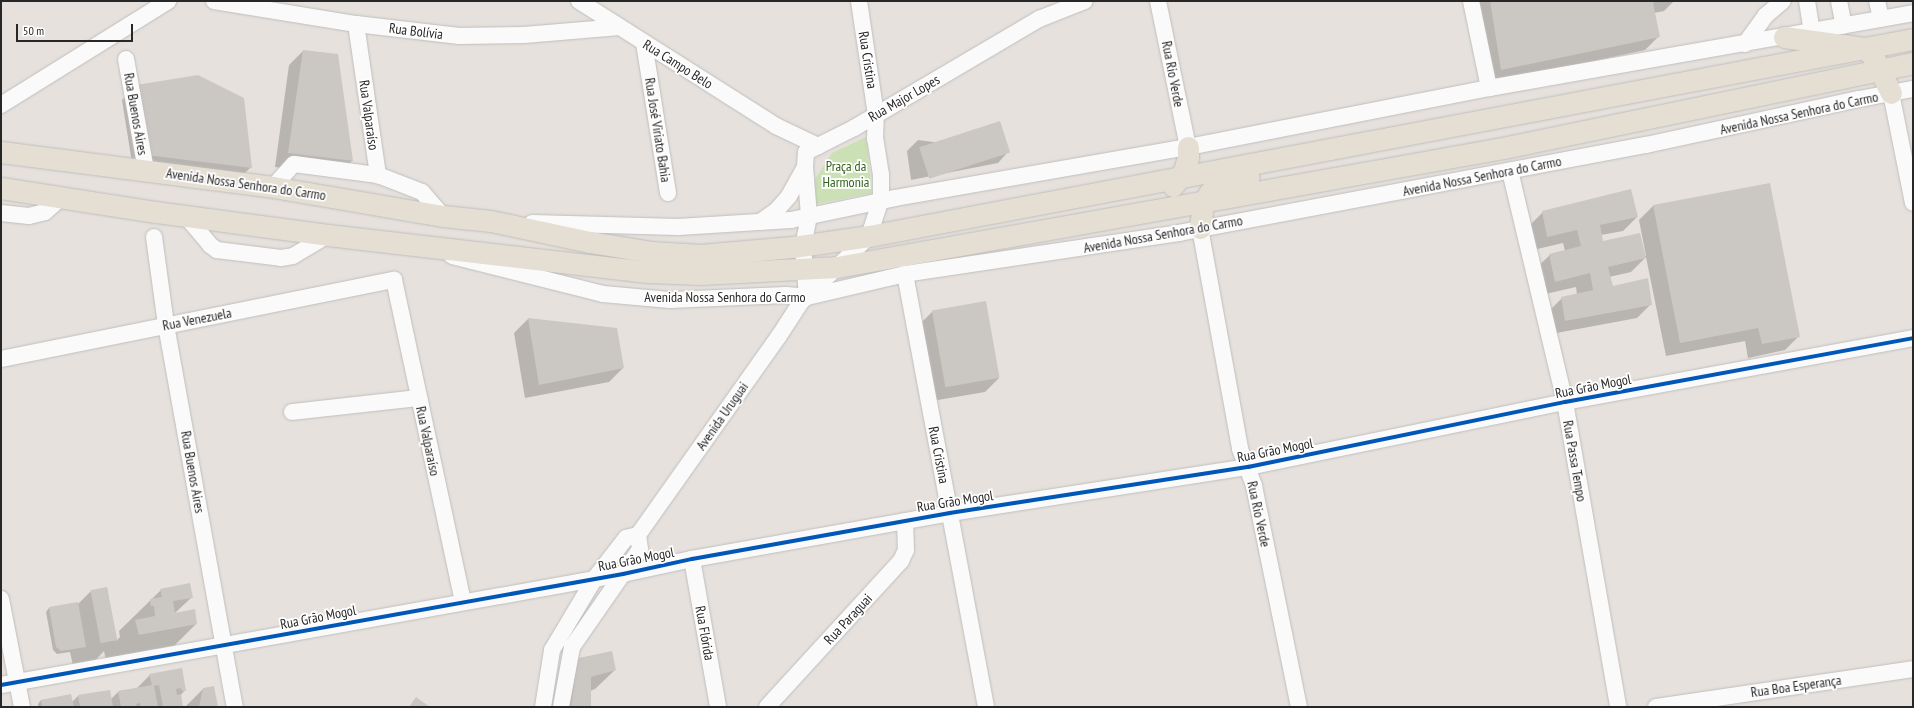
<!DOCTYPE html>
<meta charset="utf-8">
<style>
body{margin:0}
#map{position:relative;width:1914px;height:708px;overflow:hidden;background:#e6e1dc;font-family:"PT Sans Narrow",sans-serif}
div>[style]{position:absolute}
[style*='--x']{left:calc(var(--x)*1px);top:calc(var(--y)*1px);width:calc(var(--w)*1px);rotate:calc(var(--a)*1deg)}
.green>*{inset:0;background:#cce0b5}
.shadow>*{inset:0;background:#0003}
.building>*{inset:0;background:#cbc7c3;transform-origin:0 0}
.roads{filter:drop-shadow(0 0 1px #bfbebe) drop-shadow(0 0 1px #bfbebe)}
.minor>*{height:16px;margin:-8px;padding:0 8px;transform-origin:8px;border-radius:8px;background:#fbfafa}
.major>*{height:21px;margin:-10.5px;padding:0 10.5px;transform-origin:10.5px;border-radius:10.5px;background:#e5ded2}
.cycleway>*{height:4px;margin:-2px;padding:0 2px;transform-origin:2px;border-radius:2px;background:#0057b8}
span{translate:-50% -50%;white-space:nowrap;text-align:center;line-height:1.15;-webkit-text-stroke:3.5px #fff;paint-order:stroke}
.street-label{font-size:14px;color:#272727}
.park-label{font-size:14px;color:#30611a}
.frame{position:absolute;inset:0;border:2px solid #272727;pointer-events:none}
.scale{position:absolute;left:16px;top:24px;width:117px;height:18px;box-sizing:border-box;border:2px solid #272727;border-top:0;padding-left:5px;font-size:12px;line-height:14px;white-space:nowrap;color:#272727;-webkit-text-stroke:3px #fff;paint-order:stroke}
</style>
<div id="map">
<div class="green">
<i style="clip-path:polygon(866px 137px,872px 193px,811px 205px,812px 184px,832px 153px)"></i>
</div>
<div class="shadow">
<i style="clip-path:polygon(1474px 1px,1674px 1px,1664px 11px,1654px 13px,1659px 36px,1645px 50px,1487px 84px)"></i>
<i style="clip-path:polygon(303px 51px,352px 161px,338px 174px,275px 167px,289px 65px)"></i>
<i style="clip-path:polygon(136px 86px,251px 167px,237px 181px,133px 169px,122px 100px)"></i>
<i style="clip-path:polygon(918px 140px,1008px 152px,998px 163px,911px 180px,907px 151px)"></i>
<i style="clip-path:polygon(1769px 184px,1799px 336px,1785px 350px,1748px 358px,1745px 341px,1666px 356px,1646px 257px,1631px 272px,1609px 277px,1612px 287px,1651px 304px,1637px 318px,1551px 334px,1548px 312px,1562px 298px,1577px 295px,1576px 287px,1541px 295px,1536px 268px,1550px 255px,1565px 251px,1563px 243px,1533px 250px,1529px 226px,1543px 212px,1637px 217px,1623px 231px,1601px 235px,1602px 243px,1645px 256px,1646px 256px,1639px 220px,1653px 206px)"></i>
<i style="clip-path:polygon(933px 311px,999px 378px,985px 392px,932px 401px,919px 325px)"></i>
<i style="clip-path:polygon(528px 319px,623px 368px,609px 382px,525px 398px,514px 333px)"></i>
<i style="clip-path:polygon(107px 588px,116px 641px,120px 637px,119px 631px,161px 590px,192px 597px,174px 614px,196px 624px,165px 655px,107px 666px,104px 651px,90px 666px,74px 670px,70px 652px,57px 654px,53px 650px,46px 612px,49px 608px,77px 605px,90px 592px)"></i>
<i style="clip-path:polygon(611px 652px,615px 670px,595px 689px,590px 691px,590px 707px,555px 707px,560px 679px,580px 658px)"></i>
<i style="clip-path:polygon(182px 669px,185px 690px,180px 696px,182px 707px,38px 707px,38px 704px,41px 700px,70px 696px,72px 702px,78px 696px,109px 691px,111px 699px,119px 691px,136px 689px,150px 675px)"></i>
<i style="clip-path:polygon(203px 689px,217px 707px,185px 707px)"></i>
</div>
<div class="building">
<i style="clip-path:polygon(1490px 1px,1657px 1px,1653px 3px,1660px 37px,1501px 70px)"></i>
<i style="clip-path:polygon(303px 50px,338px 54px,353px 161px,288px 153px)"></i>
<i style="clip-path:polygon(198px 75px,244px 98px,252px 168px,146px 155px,136px 85px)"></i>
<i style="left:1000px;top:121px;width:33px;height:85px;rotate:72deg"></i>
<i style="clip-path:polygon(1770px 183px,1800px 337px,1762px 344px,1758px 328px,1680px 343px,1653px 205px)"></i>
<i style="clip-path:polygon(1631px 189px,1638px 217px,1600px 225px,1603px 241px,1640px 233px,1646px 258px,1608px 267px,1613px 286px,1648px 278px,1652px 305px,1565px 321px,1561px 297px,1593px 290px,1590px 273px,1555px 282px,1549px 254px,1581px 246px,1577px 230px,1547px 237px,1542px 211px)"></i>
<i style="left:986px;top:301px;width:78px;height:55px;rotate:80deg"></i>
<i style="clip-path:polygon(528px 318px,617px 328px,624px 368px,539px 385px)"></i>
<i style="clip-path:polygon(190px 583px,193px 598px,173px 601px,175px 613px,195px 609px,197px 624px,139px 635px,135px 620px,155px 616px,154px 606px,151px 606px,150px 599px,162px 597px,160px 589px)"></i>
<i style="left:107px;top:587px;width:54px;height:17px;rotate:79deg"></i>
<i style="clip-path:polygon(78px 602px,86px 647px,61px 651px,56px 647px,49px 607px)"></i>
<i style="clip-path:polygon(612px 651px,616px 670px,591px 677px,591px 707px,571px 707px,577px 663px,580px 658px)"></i>
<i style="clip-path:polygon(182px 668px,186px 691px,182px 691px,181px 688px,176px 689px,177px 695px,181px 694px,183px 707px,163px 707px,159px 685px,154px 686px,158px 707px,141px 707px,140px 703px,136px 704px,137px 707px,121px 707px,118px 691px,152px 685px,149px 674px)"></i>
<i style="clip-path:polygon(214px 686px,218px 707px,199px 707px,203px 688px)"></i>
<i style="clip-path:polygon(110px 690px,113px 707px,80px 707px,78px 695px)"></i>
<i style="clip-path:polygon(71px 694px,74px 707px,42px 707px,41px 700px)"></i>
<i style="clip-path:polygon(416px 697px,430px 707px,409px 707px)"></i>
</div>
<div class="roads">
<div class="minor">
<i style="--x:214;--y:1;--w:144;--a:9.2"></i>
<i style="--x:356;--y:24;--w:104;--a:6.6"></i>
<i style="--x:459;--y:36;--w:65;--a:-0.9"></i>
<i style="--x:524;--y:35;--w:96;--a:-4.8"></i>
<i style="--x:579;--y:1;--w:233;--a:32.4"></i>
<i style="--x:776;--y:126;--w:47;--a:25.5"></i>
<i style="--x:1158;--y:1;--w:149;--a:78.4"></i>
<i style="--x:1471;--y:1;--w:89;--a:78.3"></i>
<i style="--x:1807;--y:1;--w:30;--a:81"></i>
<i style="--x:1839;--y:1;--w:25;--a:79"></i>
<i style="--x:1877;--y:1;--w:18;--a:77"></i>
<i style="--x:356;--y:24;--w:153;--a:81.7"></i>
<i style="--x:644;--y:43;--w:152;--a:80.9"></i>
<i style="--x:1745;--y:44;--w:34;--a:-54"></i>
<i style="--x:1765;--y:16;--w:23;--a:-40"></i>
<i style="--x:126;--y:59;--w:113;--a:79.8"></i>
<i style="--x:1891;--y:93;--w:112;--a:78.7"></i>
<i style="--x:1;--y:105;--w:197;--a:-31.9"></i>
<i style="--x:806;--y:152;--w:54;--a:-26.6"></i>
<i style="--x:854;--y:128;--w:215;--a:-30.5"></i>
<i style="--x:1039;--y:19;--w:49;--a:-21.4"></i>
<i style="--x:806;--y:152;--w:15;--a:94"></i>
<i style="--x:805;--y:167;--w:49;--a:85.3"></i>
<i style="--x:809;--y:216;--w:31;--a:101"></i>
<i style="--x:803;--y:246;--w:51;--a:85.5"></i>
<i style="--x:1510;--y:171;--w:237;--a:76.6"></i>
<i style="--x:1565;--y:402;--w:310;--a:80.1"></i>
<i style="--x:273;--y:187;--w:31;--a:-48"></i>
<i style="--x:294;--y:164;--w:85;--a:7.5"></i>
<i style="--x:378;--y:175;--w:47;--a:21.1"></i>
<i style="--x:422;--y:192;--w:32;--a:49"></i>
<i style="--x:1;--y:213;--w:28;--a:6"></i>
<i style="--x:29;--y:216;--w:16;--a:-14"></i>
<i style="--x:45;--y:212;--w:24;--a:-42"></i>
<i style="--x:186;--y:216;--w:38;--a:50"></i>
<i style="--x:210;--y:245;--w:9;--a:36"></i>
<i style="--x:217;--y:250;--w:64;--a:7.1"></i>
<i style="--x:281;--y:258;--w:12;--a:-9"></i>
<i style="--x:293;--y:256;--w:41;--a:-31"></i>
<i style="--x:760;--y:222;--w:19;--a:-35"></i>
<i style="--x:776;--y:211;--w:20;--a:-49"></i>
<i style="--x:789;--y:196;--w:33;--a:-61"></i>
<i style="--x:532;--y:223;--w:146;--a:1.6"></i>
<i style="--x:678;--y:227;--w:113;--a:-3.5"></i>
<i style="--x:791;--y:220;--w:106;--a:-11.9"></i>
<i style="--x:895;--y:198;--w:297;--a:-9.9"></i>
<i style="--x:1188;--y:147;--w:307;--a:-11.1"></i>
<i style="--x:1489;--y:88;--w:431;--a:-10"></i>
<i style="--x:1200;--y:228;--w:225;--a:79.7"></i>
<i style="--x:1240;--y:449;--w:40;--a:69"></i>
<i style="--x:1254;--y:486;--w:226;--a:78.5"></i>
<i style="--x:154;--y:237;--w:89;--a:82.2"></i>
<i style="--x:166;--y:325;--w:388;--a:79.8"></i>
<i style="--x:452;--y:256;--w:156;--a:14.1"></i>
<i style="--x:603;--y:294;--w:67;--a:5.1"></i>
<i style="--x:670;--y:300;--w:116;--a:-2.5"></i>
<i style="--x:786;--y:295;--w:21;--a:5"></i>
<i style="--x:807;--y:297;--w:101;--a:-13.2"></i>
<i style="--x:905;--y:274;--w:277;--a:-8.5"></i>
<i style="--x:1179;--y:233;--w:475;--a:-10.7"></i>
<i style="--x:1646;--y:145;--w:218;--a:-12.2"></i>
<i style="--x:1859;--y:99;--w:55;--a:-10.5"></i>
<i style="--x:905;--y:274;--w:441;--a:79.4"></i>
<i style="--x:1;--y:359;--w:401;--a:-11.4"></i>
<i style="--x:394;--y:280;--w:329;--a:77.9"></i>
<i style="--x:292;--y:412;--w:128;--a:-6.3"></i>
<i style="--x:692;--y:559;--w:150;--a:80"></i>
<i style="--x:1;--y:599;--w:110;--a:79"></i>
<i style="--x:1;--y:685;--w:632;--a:-10.12"></i>
<i style="--x:623;--y:574;--w:71;--a:-12.3"></i>
<i style="--x:692;--y:559;--w:262;--a:-10.1"></i>
<i style="--x:950;--y:513;--w:302;--a:-8.8"></i>
<i style="--x:1248;--y:467;--w:324;--a:-11.6"></i>
<i style="--x:1565;--y:402;--w:354;--a:-10.4"></i>
<i style="--x:543;--y:707;--w:58;--a:-81"></i>
<i style="--x:552;--y:650;--w:84;--a:-59.2"></i>
<i style="--x:595;--y:578;--w:51;--a:-52.2"></i>
<i style="--x:626;--y:538;--w:12;--a:-14"></i>
<i style="--x:638;--y:535;--w:244;--a:-54.7"></i>
<i style="--x:779;--y:336;--w:40;--a:-57.1"></i>
<i style="--x:801;--y:302;--w:95;--a:-44.1"></i>
<i style="--x:869;--y:236;--w:38;--a:-72"></i>
<i style="--x:881;--y:200;--w:25;--a:-90"></i>
<i style="--x:881;--y:175;--w:36;--a:-99"></i>
<i style="--x:875;--y:139;--w:24;--a:-88"></i>
<i style="--x:876;--y:115;--w:115;--a:-98.5"></i>
<i style="--x:561;--y:707;--w:61;--a:-79.6"></i>
<i style="--x:572;--y:647;--w:119;--a:-55.2"></i>
<i style="--x:640;--y:549;--w:14;--a:-98"></i>
<i style="--x:767;--y:707;--w:198;--a:-47.5"></i>
<i style="--x:901;--y:561;--w:12;--a:-66"></i>
<i style="--x:906;--y:550;--w:29;--a:-92"></i>
<i style="--x:1656;--y:707;--w:260;--a:-8.4"></i>
</div>
<div class="major">
<i style="--x:1784;--y:37;--w:81;--a:7.8"></i>
<i style="--x:1864;--y:48;--w:12;--a:42"></i>
<i style="--x:1873;--y:56;--w:41;--a:64.1"></i>
<i style="--x:1;--y:152;--w:274;--a:7.3"></i>
<i style="--x:273;--y:187;--w:172;--a:9.7"></i>
<i style="--x:443;--y:216;--w:48;--a:5.9"></i>
<i style="--x:491;--y:221;--w:101;--a:12"></i>
<i style="--x:590;--y:242;--w:63;--a:9.2"></i>
<i style="--x:652;--y:252;--w:48;--a:3.6"></i>
<i style="--x:700;--y:255;--w:93;--a:-4.9"></i>
<i style="--x:793;--y:247;--w:77;--a:-8.2"></i>
<i style="--x:869;--y:236;--w:1062;--a:-10.69"></i>
<i style="--x:1173;--y:186;--w:19;--a:-55"></i>
<i style="--x:1184;--y:170;--w:13;--a:-72"></i>
<i style="--x:1188;--y:158;--w:11;--a:-90"></i>
<i style="--x:1;--y:188;--w:157;--a:8.8"></i>
<i style="--x:156;--y:212;--w:174;--a:7.6"></i>
<i style="--x:328;--y:235;--w:324;--a:6.6"></i>
<i style="--x:650;--y:272;--w:50;--a:2.3"></i>
<i style="--x:700;--y:274;--w:137;--a:-2.9"></i>
<i style="--x:837;--y:267;--w:677;--a:-10.13"></i>
<i style="--x:1503;--y:148;--w:419;--a:-11.7"></i>
<i style="--x:1200;--y:228;--w:25;--a:-83"></i>
<i style="--x:1203;--y:203;--w:13;--a:-58"></i>
<i style="--x:1210;--y:192;--w:20;--a:-33"></i>
<i style="--x:1227;--y:181;--w:22;--a:-10"></i>
</div>
</div>
<div class="cycleway">
<i style="--x:1;--y:685;--w:632;--a:-10.12"></i>
<i style="--x:623;--y:574;--w:71;--a:-12.3"></i>
<i style="--x:692;--y:559;--w:262;--a:-10.1"></i>
<i style="--x:950;--y:513;--w:302;--a:-8.8"></i>
<i style="--x:1248;--y:467;--w:324;--a:-11.6"></i>
<i style="--x:1565;--y:402;--w:354;--a:-10.4"></i>
</div>
<div class="street-label">
<span style="left:416px;top:31px;rotate:7deg">Rua Bolívia</span>
<span style="left:868px;top:60px;rotate:81deg">Rua Cristina</span>
<span style="left:678px;top:64px;rotate:32deg">Rua Campo Belo</span>
<span style="left:1173px;top:74px;rotate:79deg">Rua Rio Verde</span>
<span style="left:904px;top:98px;rotate:-30deg">Rua Major Lopes</span>
<span style="left:1799px;top:113px;rotate:-12deg">Avenida Nossa Senhora do Carmo</span>
<span style="left:136px;top:114px;rotate:80deg">Rua Buenos Aires</span>
<span style="left:369px;top:115px;rotate:82deg">Rua Valparaíso</span>
<span style="left:658px;top:130px;rotate:81deg">Rua José Viriato Bahia</span>
<span style="left:1482px;top:176px;rotate:-11deg">Avenida Nossa Senhora do Carmo</span>
<span style="left:246px;top:184px;rotate:8deg">Avenida Nossa Senhora do Carmo</span>
<span style="left:1163px;top:234px;rotate:-10deg">Avenida Nossa Senhora do Carmo</span>
<span style="left:725px;top:297px">Avenida Nossa Senhora do Carmo</span>
<span style="left:197px;top:319px;rotate:-11deg">Rua Venezuela</span>
<span style="left:1593px;top:386px;rotate:-11deg">Rua Grão Mogol</span>
<span style="left:722px;top:416px;rotate:-55deg">Avenida Uruguai</span>
<span style="left:428px;top:441px;rotate:78deg">Rua Valparaíso</span>
<span style="left:1275px;top:450px;rotate:-11deg">Rua Grão Mogol</span>
<span style="left:939px;top:455px;rotate:79deg">Rua Cristina</span>
<span style="left:1575px;top:461px;rotate:80deg">Rua Passa Tempo</span>
<span style="left:193px;top:472px;rotate:80deg">Rua Buenos Aires</span>
<span style="left:955px;top:501px;rotate:-9deg">Rua Grão Mogol</span>
<span style="left:1259px;top:514px;rotate:78deg">Rua Rio Verde</span>
<span style="left:636px;top:559px;rotate:-11deg">Rua Grão Mogol</span>
<span style="left:318px;top:617px;rotate:-11deg">Rua Grão Mogol</span>
<span style="left:848px;top:619px;rotate:-47deg">Rua Paraguai</span>
<span style="left:705px;top:633px;rotate:80deg">Rua Flórida</span>
<span style="left:1796px;top:686px;rotate:-8deg">Rua Boa Esperança</span>
</div>
<div class="park-label">
<span style="left:846px;top:174px">Praça da<br>Harmonia</span>
</div>
<div class="frame"></div>
<div class="scale">50 m</div>
</div>
